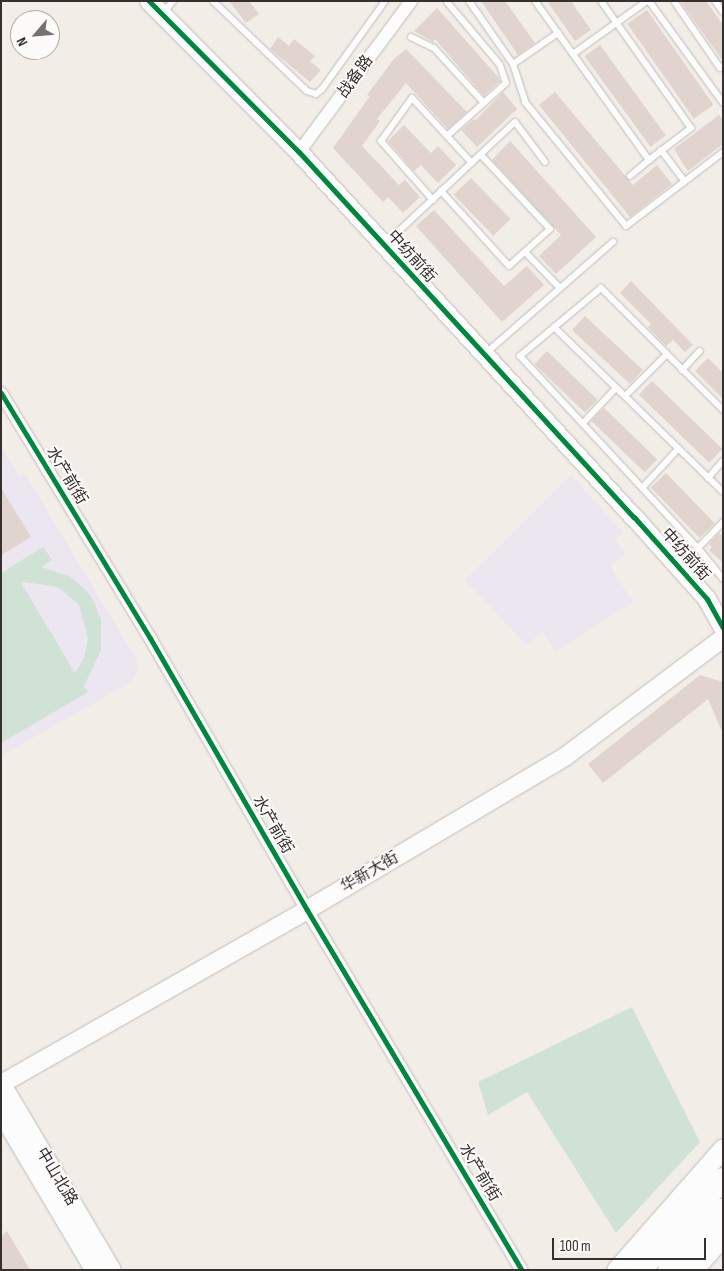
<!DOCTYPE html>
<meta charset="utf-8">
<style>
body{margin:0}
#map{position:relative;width:724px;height:1271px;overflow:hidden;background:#f3ede8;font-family:"Sofia Sans Condensed","Noto Sans SC",sans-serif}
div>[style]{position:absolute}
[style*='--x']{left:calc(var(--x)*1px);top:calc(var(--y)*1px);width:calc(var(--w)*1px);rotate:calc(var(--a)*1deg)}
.education>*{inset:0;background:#ece6f0}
.green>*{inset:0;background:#d0e1d5}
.building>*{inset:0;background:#e1d3ce;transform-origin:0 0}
.roads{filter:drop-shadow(0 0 1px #c0bcb8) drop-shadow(0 0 1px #c0bcb8)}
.lane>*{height:6px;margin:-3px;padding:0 3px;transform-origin:3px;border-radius:3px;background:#fdfcfc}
.street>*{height:12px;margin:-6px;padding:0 6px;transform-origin:6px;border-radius:6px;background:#fdfcfc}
.secondary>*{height:18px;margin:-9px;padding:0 9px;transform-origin:9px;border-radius:9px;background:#fdfcfc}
.primary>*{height:19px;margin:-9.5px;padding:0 9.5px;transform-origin:9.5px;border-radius:9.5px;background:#fdfcfc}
.highway>*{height:22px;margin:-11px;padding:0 11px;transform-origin:11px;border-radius:11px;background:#fdfcfc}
.cycleway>*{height:5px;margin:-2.5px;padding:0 2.5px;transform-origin:2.5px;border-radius:2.5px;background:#00873e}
span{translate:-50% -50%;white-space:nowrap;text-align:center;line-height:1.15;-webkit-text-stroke:4px #fdfbf9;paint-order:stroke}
.street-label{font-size:16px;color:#35302d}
.frame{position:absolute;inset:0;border:2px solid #35302d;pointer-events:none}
.north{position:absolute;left:10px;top:10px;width:50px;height:50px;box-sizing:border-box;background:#fdfbf9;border:1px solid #adaaa7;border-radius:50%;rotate:243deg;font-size:14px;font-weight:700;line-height:20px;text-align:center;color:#35302d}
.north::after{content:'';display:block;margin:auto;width:18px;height:22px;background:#78726e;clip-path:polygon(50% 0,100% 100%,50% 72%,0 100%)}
.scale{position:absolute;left:552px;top:1238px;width:154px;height:22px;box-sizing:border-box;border:2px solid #35302d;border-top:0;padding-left:6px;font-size:15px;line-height:18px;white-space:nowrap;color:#35302d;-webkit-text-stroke:4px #fdfbf9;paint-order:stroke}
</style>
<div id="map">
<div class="education">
<i style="clip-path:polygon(1px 446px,19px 476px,25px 474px,137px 660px,138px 671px,129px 683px,1px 756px)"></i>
<i style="clip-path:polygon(571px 475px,623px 532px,615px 540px,626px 554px,610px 566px,633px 602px,556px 651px,543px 632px,526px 645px,465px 580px)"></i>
</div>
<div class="green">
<i style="clip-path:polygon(evenodd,43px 547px,52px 560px,41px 567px,69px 576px,87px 591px,93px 600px,101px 620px,101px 650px,84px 686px,88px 692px,1px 743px,1px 573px,43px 547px,25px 582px,58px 587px,79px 605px,88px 638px,84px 658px,75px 673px,21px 583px,25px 582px)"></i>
<i style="clip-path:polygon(632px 1007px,700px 1142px,616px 1233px,527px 1092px,488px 1115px,478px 1082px)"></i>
</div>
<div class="building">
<i style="clip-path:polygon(229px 1px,249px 1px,259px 14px,246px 23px)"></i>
<i style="clip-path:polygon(481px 1px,505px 1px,535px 43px,518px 55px)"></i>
<i style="clip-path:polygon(547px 1px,571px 1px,591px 30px,575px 41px)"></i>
<i style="clip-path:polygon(680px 1px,706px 1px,723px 25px,723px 61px)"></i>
<i style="clip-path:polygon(437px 8px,499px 78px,500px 81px,484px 96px,435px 39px,433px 42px,414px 31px)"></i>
<i style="left:647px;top:10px;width:116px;height:24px;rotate:55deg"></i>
<i style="clip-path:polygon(278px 37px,289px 46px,294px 39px,315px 56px,310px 61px,321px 70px,310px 82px,270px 49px)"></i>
<i style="left:600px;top:45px;width:112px;height:19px;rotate:54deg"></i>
<i style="clip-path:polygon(406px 49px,467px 112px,448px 129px,406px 83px,377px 119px,380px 121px,362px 146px,399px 185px,405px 180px,420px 197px,403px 213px,388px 197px,383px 202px,333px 148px,370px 96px,367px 95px,393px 60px)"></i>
<i style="clip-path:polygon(503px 92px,517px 109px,477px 147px,461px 130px,474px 119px,475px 121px)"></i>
<i style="clip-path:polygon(555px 92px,633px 185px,657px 165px,672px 184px,630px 217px,539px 105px)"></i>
<i style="clip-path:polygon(719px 115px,723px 120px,723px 144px,688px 171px,674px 149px)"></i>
<i style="clip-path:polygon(404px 125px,431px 153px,438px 146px,456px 165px,438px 183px,421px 165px,414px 171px,388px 141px)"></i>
<i style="clip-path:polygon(510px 141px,596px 237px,556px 274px,539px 256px,561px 235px,492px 160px)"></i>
<i style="left:471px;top:178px;width:57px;height:24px;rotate:46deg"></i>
<i style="clip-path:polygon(434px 210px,504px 286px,527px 266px,544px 285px,502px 322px,416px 226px)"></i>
<i style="clip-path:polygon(631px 281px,693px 345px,685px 352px,673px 340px,666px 346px,648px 327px,651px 324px,620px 293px)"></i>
<i style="left:585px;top:316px;width:79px;height:19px;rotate:43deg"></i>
<i style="left:547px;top:351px;width:70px;height:18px;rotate:44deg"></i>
<i style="clip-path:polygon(708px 358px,723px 373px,723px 399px,695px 371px)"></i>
<i style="left:652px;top:381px;width:98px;height:19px;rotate:44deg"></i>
<i style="left:604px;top:408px;width:74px;height:18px;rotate:44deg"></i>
<i style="left:666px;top:473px;width:70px;height:21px;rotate:46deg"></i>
<i style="clip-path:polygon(1px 488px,31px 537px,1px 555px)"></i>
<i style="clip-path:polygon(719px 533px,723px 536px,723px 563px,709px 550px,712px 547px,709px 544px)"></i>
<i style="clip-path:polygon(700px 675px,723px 682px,723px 734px,708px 699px,603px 783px,588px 764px)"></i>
<i style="clip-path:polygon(7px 1231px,30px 1270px,1px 1270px,1px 1236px)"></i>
</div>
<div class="roads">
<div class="lane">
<i style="--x:213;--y:1;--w:130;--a:43.8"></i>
<i style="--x:307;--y:91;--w:9;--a:18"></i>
<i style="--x:316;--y:94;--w:8;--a:-40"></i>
<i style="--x:322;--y:89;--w:108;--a:-54.4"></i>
<i style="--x:469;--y:1;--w:77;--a:55.1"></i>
<i style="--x:513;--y:64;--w:40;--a:72"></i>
<i style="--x:525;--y:102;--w:160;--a:50.8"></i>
<i style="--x:626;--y:226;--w:122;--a:-37.3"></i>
<i style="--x:535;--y:1;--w:196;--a:54.4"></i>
<i style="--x:649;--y:160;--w:53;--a:-37.3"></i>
<i style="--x:691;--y:128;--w:156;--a:-125.3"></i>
<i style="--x:649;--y:1;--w:126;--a:54"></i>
<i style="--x:674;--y:1;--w:81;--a:55.5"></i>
<i style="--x:720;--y:68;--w:4;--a:-34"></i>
<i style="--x:715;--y:1;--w:14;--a:54"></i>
<i style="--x:447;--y:2;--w:82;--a:49.9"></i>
<i style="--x:500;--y:65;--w:19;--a:72"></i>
<i style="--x:506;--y:83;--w:79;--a:138.1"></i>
<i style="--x:163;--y:13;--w:16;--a:-50"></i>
<i style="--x:411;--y:37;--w:25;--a:26"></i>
<i style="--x:434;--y:48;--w:74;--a:47.7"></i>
<i style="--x:573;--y:54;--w:91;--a:-35.6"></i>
<i style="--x:513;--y:64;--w:55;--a:-34.6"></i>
<i style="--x:661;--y:150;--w:39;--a:53"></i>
<i style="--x:630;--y:176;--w:25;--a:-40"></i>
<i style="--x:441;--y:191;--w:101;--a:47.8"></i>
<i style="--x:509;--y:266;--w:55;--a:-42.1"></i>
<i style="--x:550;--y:229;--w:101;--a:-133"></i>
<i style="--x:433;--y:200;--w:79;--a:-131.4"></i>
<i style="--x:381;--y:141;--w:53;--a:-54.2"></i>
<i style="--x:412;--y:98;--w:88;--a:47.3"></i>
<i style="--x:385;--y:244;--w:178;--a:-43.2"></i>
<i style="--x:515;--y:122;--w:50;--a:53.1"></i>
<i style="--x:525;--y:252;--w:50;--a:45.8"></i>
<i style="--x:554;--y:327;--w:236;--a:44.3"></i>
<i style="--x:486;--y:353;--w:169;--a:-41.2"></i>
<i style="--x:682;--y:370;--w:26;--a:-47"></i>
<i style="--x:625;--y:396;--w:59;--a:-45"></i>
<i style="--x:723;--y:410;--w:173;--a:-135"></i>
<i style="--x:601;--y:288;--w:106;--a:140"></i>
<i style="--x:520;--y:356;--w:262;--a:47.2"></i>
<i style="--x:698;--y:548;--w:40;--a:51"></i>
<i style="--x:583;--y:423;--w:48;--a:-46.7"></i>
<i style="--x:708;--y:478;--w:23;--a:-49"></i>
<i style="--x:643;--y:487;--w:52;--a:-47.4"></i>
<i style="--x:698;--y:548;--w:36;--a:-46"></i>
</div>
<div class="street">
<i style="--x:299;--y:152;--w:188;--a:-53.4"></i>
<i style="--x:1;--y:393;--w:287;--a:58.7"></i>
<i style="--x:150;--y:638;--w:314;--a:60"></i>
<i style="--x:307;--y:910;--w:419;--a:59.2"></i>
</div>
<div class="secondary">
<i style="--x:149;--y:1;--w:213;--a:45.2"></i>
<i style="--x:299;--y:152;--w:495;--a:47.5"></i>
<i style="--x:634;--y:517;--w:110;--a:48.3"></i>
<i style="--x:707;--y:599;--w:33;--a:61"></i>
<i style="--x:1;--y:1084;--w:352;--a:-29.6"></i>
<i style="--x:307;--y:910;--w:301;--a:-30.7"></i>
<i style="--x:566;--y:756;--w:196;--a:-36.9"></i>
</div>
<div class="primary">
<i style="--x:1;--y:1084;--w:216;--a:59.4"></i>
<i style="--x:1;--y:1112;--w:184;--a:59.3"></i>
<i style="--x:616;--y:1270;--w:162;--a:-48.7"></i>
<i style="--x:693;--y:1270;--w:45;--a:-48.6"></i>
</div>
<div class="highway">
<i style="--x:642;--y:1268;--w:120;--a:-47.7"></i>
<i style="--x:669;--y:1270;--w:81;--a:-48"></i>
</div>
</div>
<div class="cycleway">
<i style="--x:149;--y:1;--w:213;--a:45.2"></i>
<i style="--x:299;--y:152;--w:495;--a:47.5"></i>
<i style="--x:634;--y:517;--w:110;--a:48.3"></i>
<i style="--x:707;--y:599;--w:33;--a:61"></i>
<i style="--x:1;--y:393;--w:287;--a:58.7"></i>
<i style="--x:150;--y:638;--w:314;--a:60"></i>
<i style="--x:307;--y:910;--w:419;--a:59.2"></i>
</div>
<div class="street-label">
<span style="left:356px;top:77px;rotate:-54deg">战备路</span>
<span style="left:411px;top:257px;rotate:48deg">中纺前街</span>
<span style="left:66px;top:476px;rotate:59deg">水产前街</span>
<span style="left:685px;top:555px;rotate:48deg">中纺前街</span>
<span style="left:272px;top:825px;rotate:60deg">水产前街</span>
<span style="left:370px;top:873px;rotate:-30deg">华新大街</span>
<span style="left:479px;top:1173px;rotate:59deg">水产前街</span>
<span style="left:56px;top:1177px;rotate:59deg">中山北路</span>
</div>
<div class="frame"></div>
<div class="north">N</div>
<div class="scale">100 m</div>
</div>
